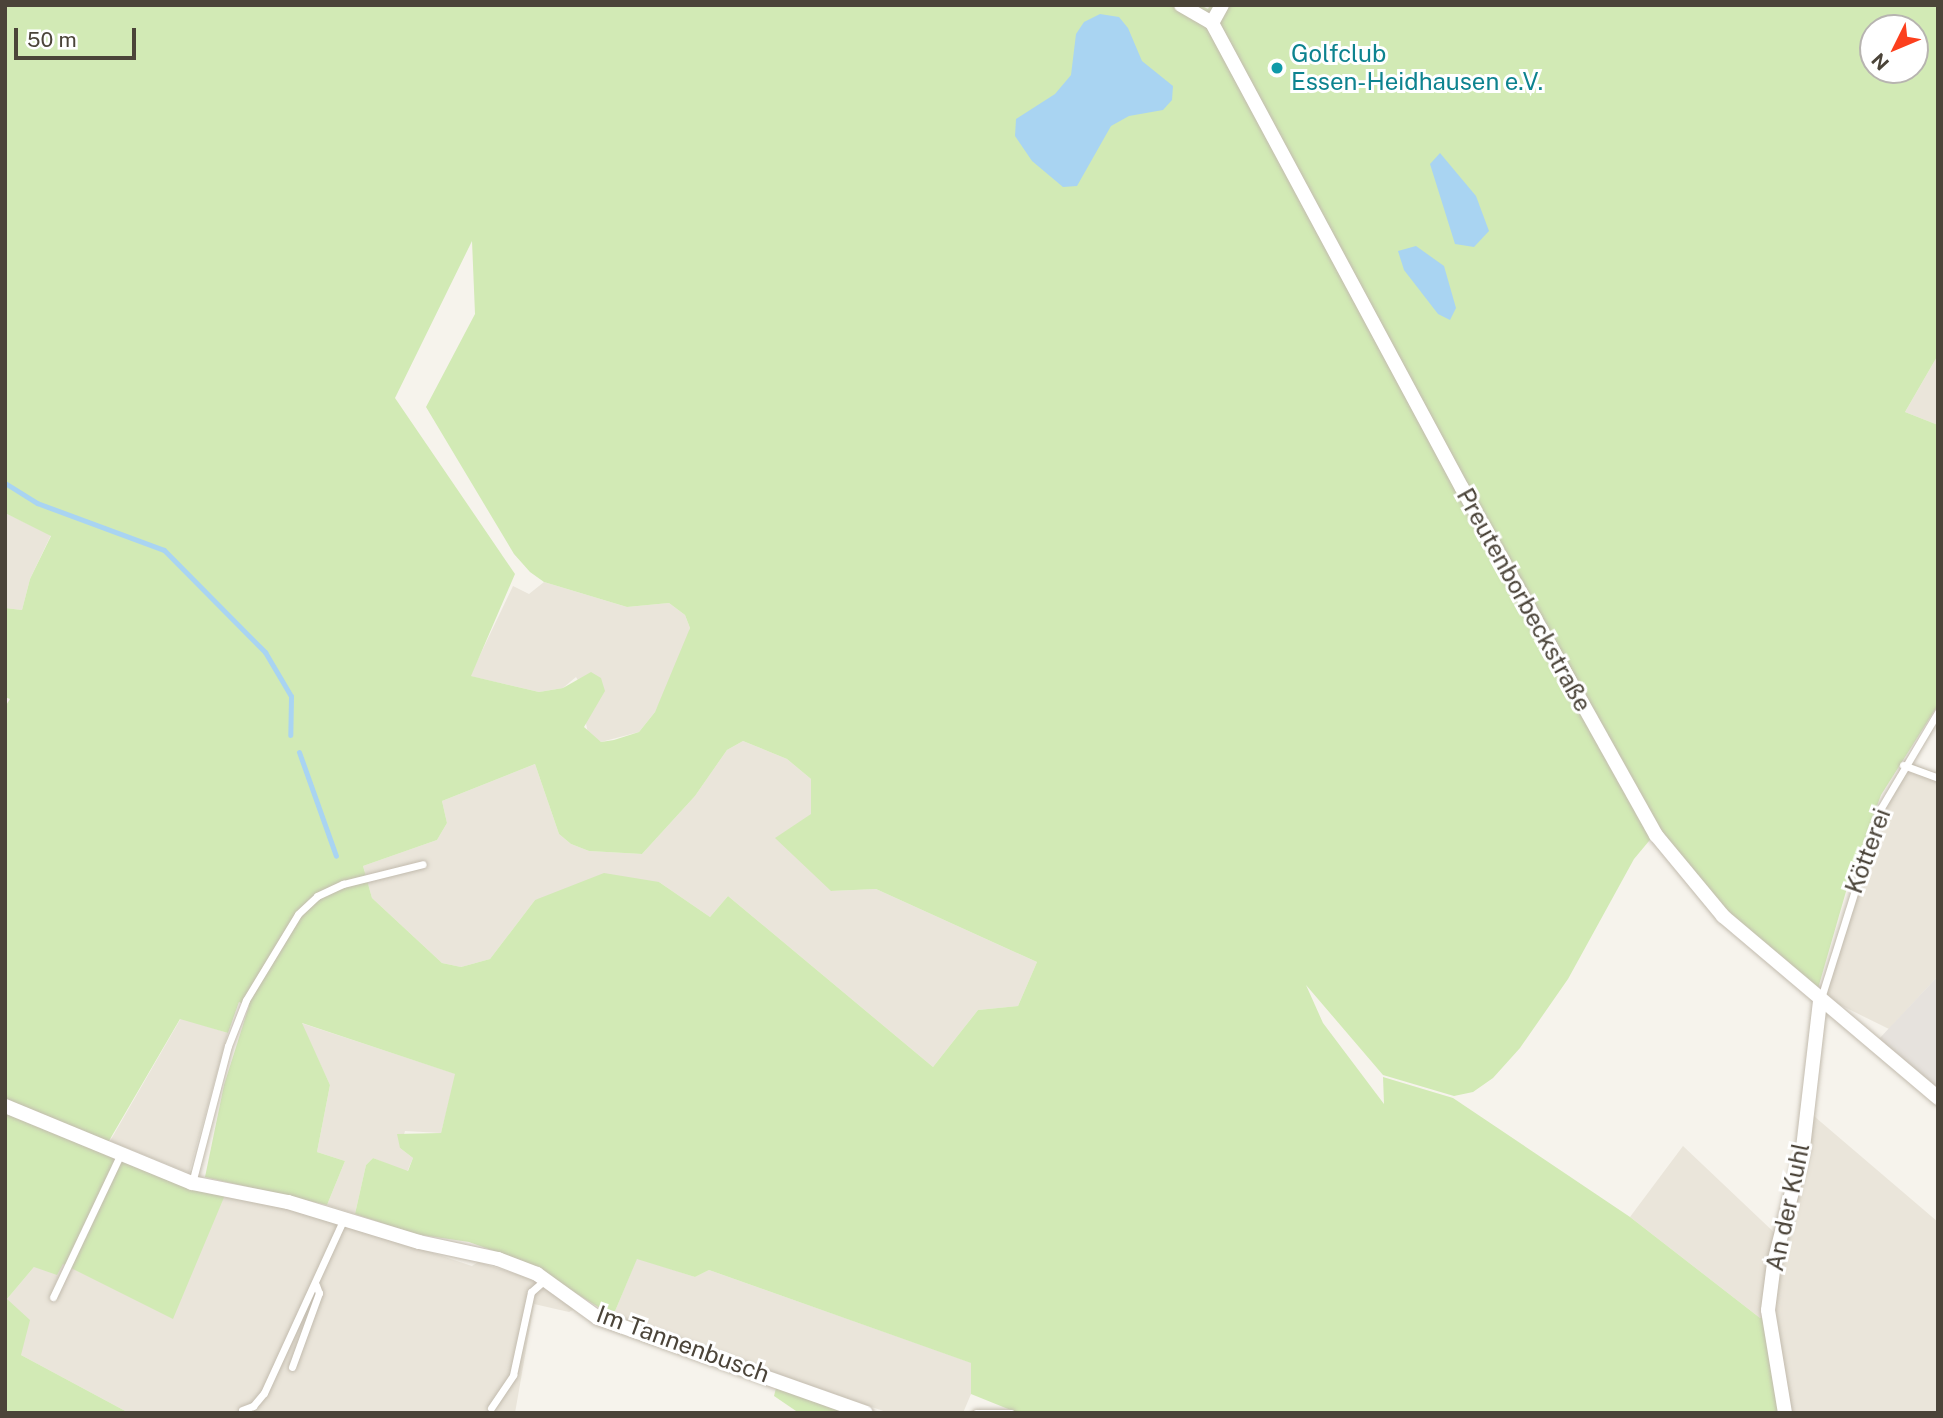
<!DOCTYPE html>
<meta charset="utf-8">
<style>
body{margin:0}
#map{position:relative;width:1943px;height:1418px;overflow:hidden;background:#f6f3ec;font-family:"Public Sans",sans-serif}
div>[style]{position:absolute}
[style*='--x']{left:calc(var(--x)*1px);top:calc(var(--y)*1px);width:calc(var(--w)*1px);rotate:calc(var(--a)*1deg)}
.residential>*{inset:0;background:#eae5da}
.industrial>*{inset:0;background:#e6e2dd}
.green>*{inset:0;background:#d2eab5}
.water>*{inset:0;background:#a9d4f2}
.stream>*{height:5px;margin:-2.5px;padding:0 2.5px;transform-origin:2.5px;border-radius:2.5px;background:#a9d4f2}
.roads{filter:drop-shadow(0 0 2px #c2bbae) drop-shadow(0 0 2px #c2bbae)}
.lane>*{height:7px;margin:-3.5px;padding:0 3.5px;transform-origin:3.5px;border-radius:3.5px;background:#fff}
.street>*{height:14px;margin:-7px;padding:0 7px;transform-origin:7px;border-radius:7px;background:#fff}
.dots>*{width:19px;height:19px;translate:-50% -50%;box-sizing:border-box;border:4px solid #fff;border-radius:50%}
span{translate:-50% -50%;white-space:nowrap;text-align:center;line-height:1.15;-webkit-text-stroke:6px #fff;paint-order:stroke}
.culture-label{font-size:24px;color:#0d838f}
.left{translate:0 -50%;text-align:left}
.street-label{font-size:24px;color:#4b4439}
.frame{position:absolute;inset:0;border:7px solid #4b4439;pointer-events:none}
.north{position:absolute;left:1859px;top:14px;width:70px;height:70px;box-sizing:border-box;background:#fff;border:2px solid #b7b4b0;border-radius:50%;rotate:227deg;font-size:19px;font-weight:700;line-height:28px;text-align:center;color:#4b4439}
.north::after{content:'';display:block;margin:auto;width:24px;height:32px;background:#fc3f1d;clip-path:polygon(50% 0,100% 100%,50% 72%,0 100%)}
.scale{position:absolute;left:14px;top:28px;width:122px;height:32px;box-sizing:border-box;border:4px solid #4b4439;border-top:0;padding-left:9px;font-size:21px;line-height:24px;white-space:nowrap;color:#4b4439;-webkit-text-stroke:5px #fff;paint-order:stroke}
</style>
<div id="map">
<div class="residential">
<i style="clip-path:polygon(1938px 355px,1938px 425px,1905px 412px)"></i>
<i style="clip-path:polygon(5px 513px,51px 535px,30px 579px,22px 610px,5px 608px)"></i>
<i style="clip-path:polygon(544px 582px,627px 607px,669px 603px,685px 615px,690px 628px,683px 654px,655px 712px,639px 732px,601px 742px,588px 734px,585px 718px,595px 708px,576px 677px,563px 688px,539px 692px,470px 676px,513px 586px,529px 594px)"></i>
<i style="clip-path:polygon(743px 741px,787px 759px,811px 779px,811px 814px,831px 891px,876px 889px,1037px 962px,1018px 1006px,978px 1010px,933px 1067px,728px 896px,710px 917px,659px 882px,535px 900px,490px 959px,461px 967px,442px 963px,372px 898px,363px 866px,437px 840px,447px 823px,442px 801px,535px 764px,559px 834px,571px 844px,589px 851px,642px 854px,695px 796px,727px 750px)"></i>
<i style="clip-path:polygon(1909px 762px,1938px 774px,1938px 976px,1889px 1029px,1826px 998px,1845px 919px,1882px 810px)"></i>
<i style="clip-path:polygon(181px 1018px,228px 1033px,189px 1173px,110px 1141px)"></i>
<i style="clip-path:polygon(301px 1023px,456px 1074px,441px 1133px,405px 1131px,400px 1148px,413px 1158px,407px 1172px,373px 1158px,366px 1165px,355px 1214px,327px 1205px,345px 1161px,317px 1152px,330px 1085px)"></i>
<i style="clip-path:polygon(1808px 1111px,1938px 1222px,1938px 1413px,1786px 1413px,1767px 1316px,1760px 1318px,1630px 1217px,1683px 1146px,1780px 1238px)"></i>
<i style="clip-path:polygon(225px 1195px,331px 1219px,472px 1266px,478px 1262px,520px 1275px,551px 1288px,579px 1307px,569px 1312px,534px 1304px,515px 1413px,129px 1413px,21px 1355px,7px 1299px,34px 1267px,63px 1263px)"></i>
<i style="clip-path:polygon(637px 1258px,695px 1277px,709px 1270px,972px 1363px,971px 1394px,963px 1413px,889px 1413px,613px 1316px)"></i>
</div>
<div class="industrial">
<i style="clip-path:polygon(1938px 976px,1938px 1088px,1878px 1040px)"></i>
</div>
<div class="green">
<i style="clip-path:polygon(evenodd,5px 5px,1200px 5px,1208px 9px,1210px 5px,1938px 5px,1938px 355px,1905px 412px,1938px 425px,1938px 705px,1881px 795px,1847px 888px,1817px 992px,1723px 915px,1654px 835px,1634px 859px,1568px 979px,1520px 1048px,1493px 1078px,1473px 1092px,1454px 1096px,1383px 1075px,1306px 985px,1323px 1023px,1384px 1104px,1383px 1077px,1453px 1098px,1630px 1217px,1760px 1318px,1767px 1316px,1784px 1413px,1018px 1413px,971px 1394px,971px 1363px,709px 1270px,695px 1277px,637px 1259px,613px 1316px,525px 1262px,469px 1242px,415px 1234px,355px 1214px,366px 1165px,373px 1158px,408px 1171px,413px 1158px,400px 1148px,397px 1134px,441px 1133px,455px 1074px,302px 1023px,330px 1085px,317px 1152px,345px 1161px,327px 1205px,205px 1177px,224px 1085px,249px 1006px,239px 1002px,228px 1033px,180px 1019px,106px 1146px,225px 1195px,173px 1319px,63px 1264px,57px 1275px,34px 1267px,7px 1299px,30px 1320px,21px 1355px,129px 1413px,5px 1413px,5px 707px,10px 699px,5px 697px,5px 608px,22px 610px,30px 579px,51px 536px,5px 513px,5px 5px,1873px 28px,1915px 28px,1915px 70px,1873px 70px,1873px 28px,5px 5px,472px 241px,475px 314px,426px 407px,514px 554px,530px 572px,544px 582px,627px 607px,669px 603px,685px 615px,690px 628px,655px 712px,639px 732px,614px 740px,601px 742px,584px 727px,605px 691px,601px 678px,591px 672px,563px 688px,539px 692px,471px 676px,515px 574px,395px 398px,472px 241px,5px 5px,743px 741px,787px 759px,811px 779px,811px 814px,775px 838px,831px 891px,876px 889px,1037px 962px,1018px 1006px,978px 1010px,933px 1067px,728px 896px,710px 917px,659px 882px,604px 873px,535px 900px,490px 959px,461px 967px,442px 963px,372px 898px,363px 866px,437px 840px,447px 823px,442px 801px,535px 764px,559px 834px,571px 844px,589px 851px,642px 854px,695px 796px,727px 750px,743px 741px)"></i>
<i style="clip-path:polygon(778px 1380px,862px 1413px,799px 1413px,774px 1396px)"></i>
</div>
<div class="water">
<i style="clip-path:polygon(1100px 14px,1119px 17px,1128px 28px,1142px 61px,1173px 86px,1172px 100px,1163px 110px,1129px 116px,1111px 126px,1077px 186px,1063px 187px,1032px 161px,1015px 136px,1016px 119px,1055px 94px,1071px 75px,1076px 34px,1084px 22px)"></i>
<i style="clip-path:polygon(1440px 153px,1476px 196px,1489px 231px,1474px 247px,1455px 244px,1430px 164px)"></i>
<i style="clip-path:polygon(1416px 246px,1444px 266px,1456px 308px,1450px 320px,1438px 314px,1404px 270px,1398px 251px)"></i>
</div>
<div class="stream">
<i style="--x:5;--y:483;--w:38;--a:32"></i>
<i style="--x:37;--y:503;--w:135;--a:20.3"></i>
<i style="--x:164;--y:550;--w:144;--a:45.3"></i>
<i style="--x:265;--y:652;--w:51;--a:59.4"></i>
<i style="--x:291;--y:696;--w:39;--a:91"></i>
<i style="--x:299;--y:752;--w:110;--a:70.4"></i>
</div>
<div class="roads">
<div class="lane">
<i style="--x:1903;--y:765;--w:37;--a:20"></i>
<i style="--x:1821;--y:998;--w:199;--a:-72.5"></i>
<i style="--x:1881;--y:808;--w:112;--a:-59.3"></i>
<i style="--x:192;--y:1183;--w:142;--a:-75.3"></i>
<i style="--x:228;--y:1046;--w:49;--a:-68.6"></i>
<i style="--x:246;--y:1000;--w:100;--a:-58.8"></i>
<i style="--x:298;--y:914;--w:26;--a:-43"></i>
<i style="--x:317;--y:896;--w:29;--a:-25"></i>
<i style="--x:343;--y:884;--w:82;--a:-14"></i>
<i style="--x:53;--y:1297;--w:157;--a:-64.7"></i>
<i style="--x:292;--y:1367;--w:79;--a:-70"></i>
<i style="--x:319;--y:1293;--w:9;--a:-111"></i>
<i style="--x:491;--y:1408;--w:40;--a:-56"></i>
<i style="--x:513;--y:1375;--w:85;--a:-77.8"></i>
<i style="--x:531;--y:1292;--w:18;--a:-41"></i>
<i style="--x:242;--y:1410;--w:12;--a:-20"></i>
<i style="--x:253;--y:1406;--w:17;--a:-50"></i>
<i style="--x:264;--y:1393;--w:192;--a:-65.4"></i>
<i style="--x:976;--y:1413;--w:35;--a:0"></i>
</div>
<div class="street">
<i style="--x:1181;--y:5;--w:36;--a:30"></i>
<i style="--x:1212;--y:23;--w:528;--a:61.74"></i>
<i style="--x:1462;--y:488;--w:398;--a:60.8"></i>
<i style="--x:1656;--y:835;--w:105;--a:50.4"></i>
<i style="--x:1723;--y:916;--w:282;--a:40.2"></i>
<i style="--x:1212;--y:23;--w:21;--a:-61"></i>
<i style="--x:5;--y:1106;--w:202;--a:22.4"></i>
<i style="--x:192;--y:1183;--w:98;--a:11.2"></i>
<i style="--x:288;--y:1202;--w:137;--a:17"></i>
<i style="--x:419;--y:1242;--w:81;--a:12.1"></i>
<i style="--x:498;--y:1259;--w:42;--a:21"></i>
<i style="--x:537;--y:1274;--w:75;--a:35.8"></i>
<i style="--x:598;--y:1318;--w:284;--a:19.5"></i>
<i style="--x:1785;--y:1413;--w:104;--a:-99.4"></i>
<i style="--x:1768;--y:1310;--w:47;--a:-82.7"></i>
<i style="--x:1774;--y:1263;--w:119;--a:-75.8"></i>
<i style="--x:1803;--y:1148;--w:149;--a:-83.4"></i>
</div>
</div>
<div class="dots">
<i style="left:1277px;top:68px;background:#0f9aa8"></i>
</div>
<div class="culture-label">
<span class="left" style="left:1291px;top:68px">Golfclub<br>Essen-Heidhausen e.V.</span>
</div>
<div class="street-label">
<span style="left:1524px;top:600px;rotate:61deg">Preutenborbeckstraße</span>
<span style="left:1868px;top:851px;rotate:-70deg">Kötterei</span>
<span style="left:1788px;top:1207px;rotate:-78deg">An der Kuhl</span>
<span style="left:683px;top:1344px;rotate:20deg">Im Tannenbusch</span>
</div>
<div class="frame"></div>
<div class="north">N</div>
<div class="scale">50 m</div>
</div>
